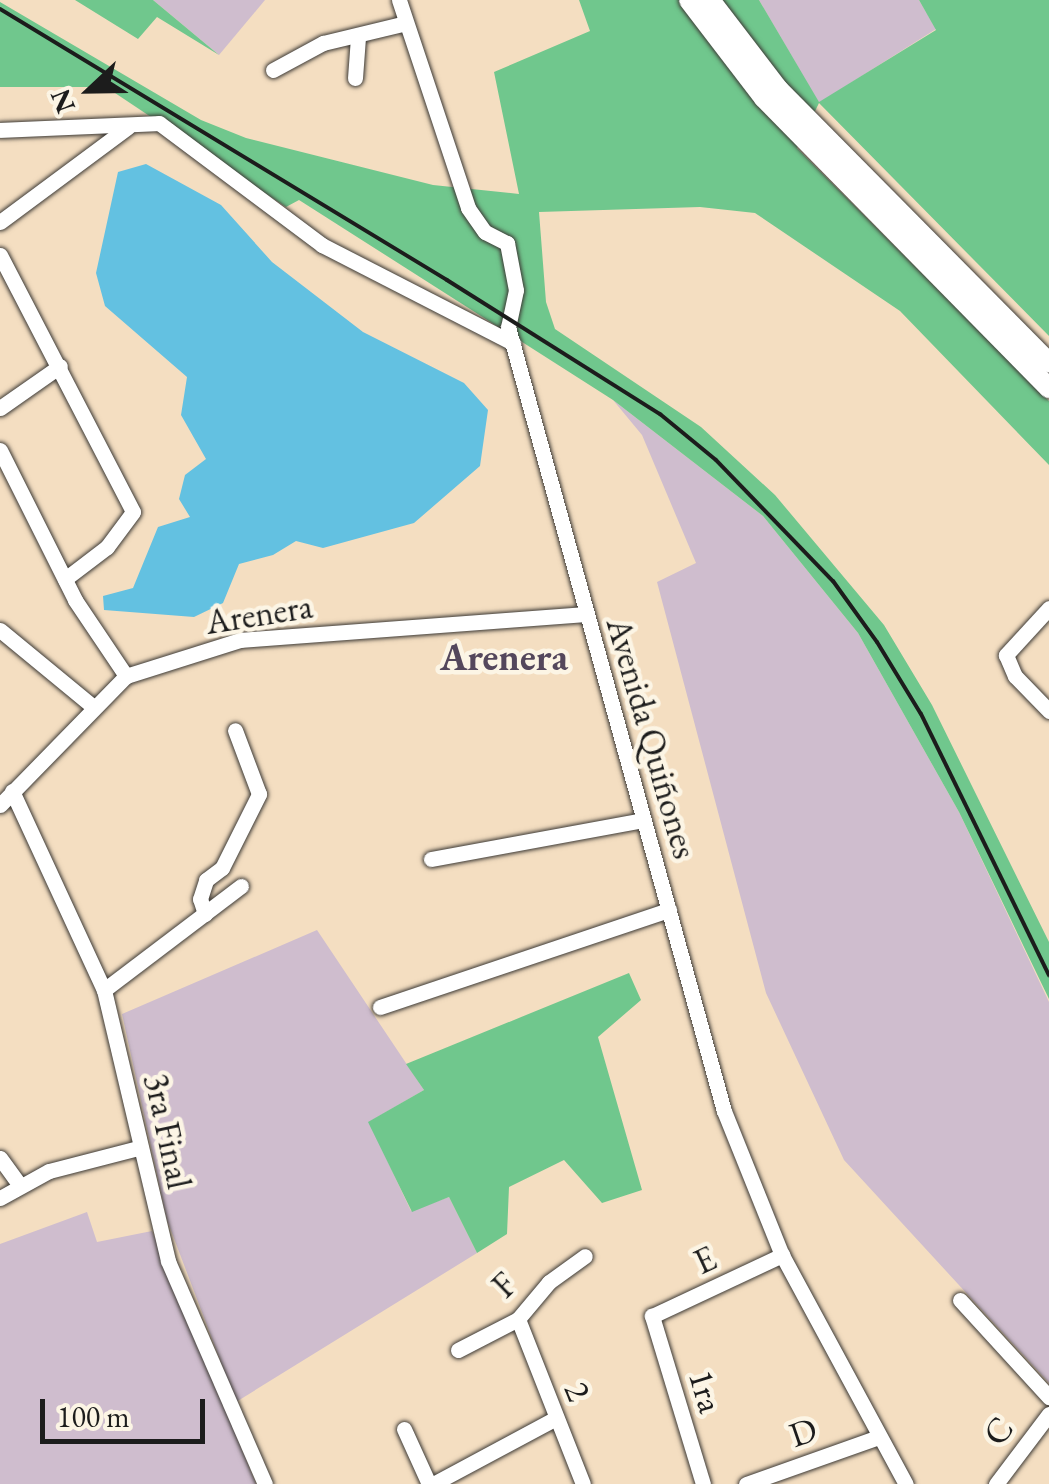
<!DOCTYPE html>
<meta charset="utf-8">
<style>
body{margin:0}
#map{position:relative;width:1049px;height:1484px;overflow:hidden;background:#f4dec1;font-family:"EB Garamond",serif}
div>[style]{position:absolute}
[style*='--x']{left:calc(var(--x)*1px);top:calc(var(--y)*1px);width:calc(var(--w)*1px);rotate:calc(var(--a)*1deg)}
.industrial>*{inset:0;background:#cfbdce}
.green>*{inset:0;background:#70c78d}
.water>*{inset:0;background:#63c1e1}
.roads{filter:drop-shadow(0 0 2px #3c3935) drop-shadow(0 0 2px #3c3935)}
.minor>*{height:15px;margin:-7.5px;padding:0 7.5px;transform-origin:7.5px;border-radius:7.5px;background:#fff}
.major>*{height:20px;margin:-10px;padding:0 10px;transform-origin:10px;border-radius:10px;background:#fff}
.rail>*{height:4px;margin:-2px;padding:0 2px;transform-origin:2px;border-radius:2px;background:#1c1c1c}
span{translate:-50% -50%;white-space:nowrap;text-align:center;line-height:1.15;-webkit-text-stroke:9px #fcf5e5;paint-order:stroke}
.street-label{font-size:35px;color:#1c1c1c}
.neighbourhood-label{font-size:38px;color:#54475c;font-weight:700}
.north{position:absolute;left:40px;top:40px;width:100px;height:100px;-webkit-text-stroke:8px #fcf5e5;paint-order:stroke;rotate:248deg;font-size:28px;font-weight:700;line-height:40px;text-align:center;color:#1c1c1c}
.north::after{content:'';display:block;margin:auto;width:35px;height:45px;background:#1c1c1c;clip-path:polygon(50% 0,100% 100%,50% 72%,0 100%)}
.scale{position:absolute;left:40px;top:1399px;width:165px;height:45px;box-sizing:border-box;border:5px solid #1c1c1c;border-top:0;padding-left:12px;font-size:30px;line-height:35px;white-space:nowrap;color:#1c1c1c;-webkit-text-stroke:8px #fcf5e5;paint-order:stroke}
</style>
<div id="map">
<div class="industrial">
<i style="clip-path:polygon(153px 0,265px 0,219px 55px)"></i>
<i style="clip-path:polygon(759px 0,919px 0,936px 29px,819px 103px)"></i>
<i style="clip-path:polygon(613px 400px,763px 516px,858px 633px,959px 812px,1049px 1002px,1049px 1383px,844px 1160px,766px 993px,657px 582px,696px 563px,642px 435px)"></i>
<i style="clip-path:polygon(317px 930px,424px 1090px,369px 1122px,411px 1211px,449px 1197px,477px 1253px,236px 1402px,167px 1220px,122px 1014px)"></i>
<i style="clip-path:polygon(87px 1212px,97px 1242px,152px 1231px,256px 1484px,0 1484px,0 1244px)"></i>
</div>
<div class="green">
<i style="clip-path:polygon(75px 0,153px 0,219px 55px,157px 17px,138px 39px)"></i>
<i style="clip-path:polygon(579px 0,759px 0,819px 102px,936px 30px,919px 0,1049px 0,1049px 336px,819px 103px,797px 148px,1049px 401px,1049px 465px,900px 311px,755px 213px,700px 207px,539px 212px,546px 302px,555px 329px,701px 427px,775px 495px,884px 625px,932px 705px,1049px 942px,1049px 999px,959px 812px,858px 633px,763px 516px,613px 400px,299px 200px,286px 207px,106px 87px,0 87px,0 2px,201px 120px,246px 138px,433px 185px,519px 194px,494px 72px,590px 31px)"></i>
<i style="clip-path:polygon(629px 973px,641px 1000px,598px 1037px,642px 1190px,602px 1203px,564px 1160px,509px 1187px,507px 1234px,477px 1253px,449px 1197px,412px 1212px,368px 1122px,424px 1090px,406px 1064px)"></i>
</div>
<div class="water">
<i style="clip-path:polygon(146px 164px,221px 205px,272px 262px,363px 332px,464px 383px,488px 410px,480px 466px,414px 523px,323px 548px,296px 541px,273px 555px,239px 564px,223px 603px,194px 617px,104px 610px,103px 596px,133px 588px,158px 527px,190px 517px,179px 499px,185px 475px,206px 459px,181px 415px,187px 377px,105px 306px,96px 273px,118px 172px)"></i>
</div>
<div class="roads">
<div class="minor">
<i style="--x:399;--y:0;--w:219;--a:71.6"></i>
<i style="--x:468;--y:208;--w:29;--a:55"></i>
<i style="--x:485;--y:232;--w:25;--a:27"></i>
<i style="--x:507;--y:243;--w:48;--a:79.2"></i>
<i style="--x:516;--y:290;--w:38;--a:102"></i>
<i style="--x:508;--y:327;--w:813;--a:74.6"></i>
<i style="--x:724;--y:1111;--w:155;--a:68.1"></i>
<i style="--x:782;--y:1255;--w:260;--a:61.6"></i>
<i style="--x:273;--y:70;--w:57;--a:-28.4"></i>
<i style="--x:323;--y:43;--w:85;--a:-13.5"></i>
<i style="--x:355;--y:78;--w:41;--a:-85.8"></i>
<i style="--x:0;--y:130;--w:159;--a:-2.5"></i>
<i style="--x:159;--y:123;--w:204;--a:36.8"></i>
<i style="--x:322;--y:245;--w:215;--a:27.2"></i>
<i style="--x:0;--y:222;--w:159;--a:-36.6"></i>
<i style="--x:0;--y:255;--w:289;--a:62.6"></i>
<i style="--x:133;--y:512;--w:44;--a:126.6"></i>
<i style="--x:107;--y:547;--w:53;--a:142.7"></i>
<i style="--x:0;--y:408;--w:73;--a:-35"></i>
<i style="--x:0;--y:450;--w:168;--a:63.4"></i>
<i style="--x:75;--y:600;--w:92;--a:56.1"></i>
<i style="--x:1049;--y:608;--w:64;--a:132.5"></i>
<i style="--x:1006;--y:655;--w:23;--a:67"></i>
<i style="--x:1015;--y:676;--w:49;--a:45.8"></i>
<i style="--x:0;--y:630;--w:118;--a:39.5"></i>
<i style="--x:12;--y:791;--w:219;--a:65.2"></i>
<i style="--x:104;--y:990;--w:278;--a:76.7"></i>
<i style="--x:168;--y:1261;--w:243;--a:66.5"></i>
<i style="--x:0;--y:805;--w:180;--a:-45.7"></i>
<i style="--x:126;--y:676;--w:120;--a:-17.5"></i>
<i style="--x:240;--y:640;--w:346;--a:-4.3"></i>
<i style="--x:431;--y:859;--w:216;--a:-10.4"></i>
<i style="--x:205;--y:914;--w:16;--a:-108"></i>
<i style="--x:200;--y:899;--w:20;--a:-72"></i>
<i style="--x:206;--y:880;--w:20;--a:-37"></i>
<i style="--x:222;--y:868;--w:83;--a:-63.4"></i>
<i style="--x:259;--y:794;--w:68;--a:-110.6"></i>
<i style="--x:104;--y:990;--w:172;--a:-37.2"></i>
<i style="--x:380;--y:1007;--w:305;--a:-18.6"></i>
<i style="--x:0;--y:1158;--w:34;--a:54"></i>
<i style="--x:0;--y:1198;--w:56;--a:-28.9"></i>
<i style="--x:49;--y:1171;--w:92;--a:-14.5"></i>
<i style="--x:960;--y:1300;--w:132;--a:47.5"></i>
<i style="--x:518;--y:1319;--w:177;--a:68.5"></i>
<i style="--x:458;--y:1350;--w:68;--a:-27.3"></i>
<i style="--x:518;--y:1319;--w:48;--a:-50"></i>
<i style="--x:549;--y:1282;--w:44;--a:-35.8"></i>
<i style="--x:404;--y:1429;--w:60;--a:65.6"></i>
<i style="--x:433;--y:1484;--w:140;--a:-28.2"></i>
<i style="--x:703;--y:1484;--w:176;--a:-106.9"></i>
<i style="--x:652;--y:1316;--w:144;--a:-25.1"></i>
<i style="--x:746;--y:1484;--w:141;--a:-19.5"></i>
<i style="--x:996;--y:1484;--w:88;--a:-52.9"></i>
</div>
<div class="major">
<i style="--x:689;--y:0;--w:123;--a:52.6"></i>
<i style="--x:764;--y:98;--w:407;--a:45.5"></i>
<i style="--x:710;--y:0;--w:112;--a:52.6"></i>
<i style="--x:778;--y:89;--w:385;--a:45.3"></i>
</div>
</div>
<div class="rail">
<i style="--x:0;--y:9;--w:523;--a:31.23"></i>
<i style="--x:447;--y:280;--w:252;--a:32.2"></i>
<i style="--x:660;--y:414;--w:72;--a:39.4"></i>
<i style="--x:716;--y:460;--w:168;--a:46"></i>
<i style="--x:833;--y:581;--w:75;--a:54.2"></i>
<i style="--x:877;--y:642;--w:84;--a:58.6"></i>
<i style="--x:921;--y:714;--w:291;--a:63.9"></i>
</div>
<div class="street-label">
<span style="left:259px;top:614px;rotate:-9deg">Arenera</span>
<span style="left:652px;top:738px;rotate:74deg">Avenida Quiñones</span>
<span style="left:168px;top:1131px;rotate:78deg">3ra Final</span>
<span style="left:705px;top:1260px;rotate:-25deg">E</span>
<span style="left:504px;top:1285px;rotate:-44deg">F</span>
<span style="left:578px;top:1391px;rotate:68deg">2</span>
<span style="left:706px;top:1391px;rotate:73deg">1ra</span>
<span style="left:998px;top:1431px;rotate:-53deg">C</span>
<span style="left:803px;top:1432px;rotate:-19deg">D</span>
</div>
<div class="neighbourhood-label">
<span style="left:504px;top:657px">Arenera</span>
</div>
<div class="north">N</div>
<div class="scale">100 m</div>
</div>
